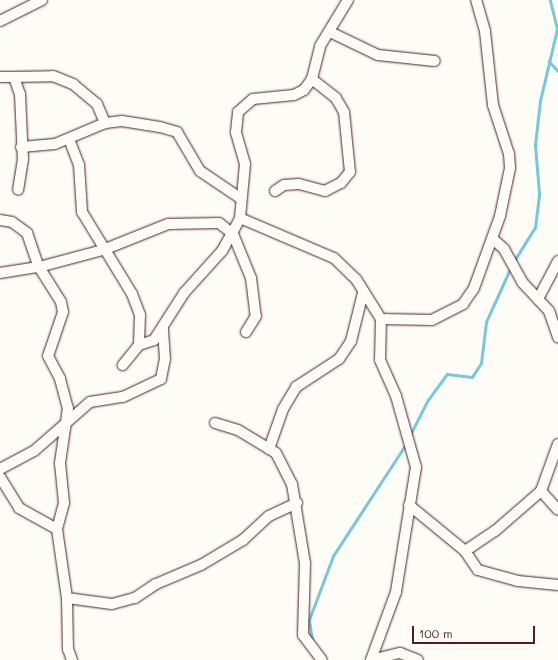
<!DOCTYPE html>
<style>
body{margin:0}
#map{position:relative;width:558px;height:660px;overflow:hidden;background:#fdfcf7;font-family:Mali,sans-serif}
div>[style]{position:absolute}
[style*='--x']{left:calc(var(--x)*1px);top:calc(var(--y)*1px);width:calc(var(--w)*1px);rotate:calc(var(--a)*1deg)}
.stream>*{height:2.5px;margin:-1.25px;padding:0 1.25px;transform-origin:1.25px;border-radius:1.25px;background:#79c8d5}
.roads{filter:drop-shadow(0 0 1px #4a1f2b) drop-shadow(0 0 1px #4a1f2b)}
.street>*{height:10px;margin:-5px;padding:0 5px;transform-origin:5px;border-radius:5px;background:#fdfcf7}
span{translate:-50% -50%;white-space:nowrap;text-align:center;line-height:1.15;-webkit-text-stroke:3px #fdfcf7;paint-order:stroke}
.scale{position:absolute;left:412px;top:626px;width:123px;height:18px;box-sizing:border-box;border:2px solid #4a1f2b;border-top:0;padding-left:5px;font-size:12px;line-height:14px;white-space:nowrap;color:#4a1f2b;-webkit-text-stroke:3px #fdfcf7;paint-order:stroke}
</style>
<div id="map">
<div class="stream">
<i style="--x:549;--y:61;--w:13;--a:48"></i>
<i style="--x:514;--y:261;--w:39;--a:-58"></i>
<i style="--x:535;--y:228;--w:35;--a:-83"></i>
<i style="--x:539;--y:193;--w:48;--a:-94.8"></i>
<i style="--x:535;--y:145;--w:44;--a:-83.5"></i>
<i style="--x:540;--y:101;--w:74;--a:-76.7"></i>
<i style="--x:557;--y:29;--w:30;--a:-104"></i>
<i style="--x:410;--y:435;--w:39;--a:-63"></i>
<i style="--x:428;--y:400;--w:32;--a:-54"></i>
<i style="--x:447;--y:374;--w:25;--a:7"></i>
<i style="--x:472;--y:377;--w:17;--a:-57"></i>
<i style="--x:481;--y:363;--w:41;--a:-83"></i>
<i style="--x:486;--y:322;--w:60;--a:-65.6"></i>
<i style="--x:312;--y:640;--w:20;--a:-99"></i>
<i style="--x:309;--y:620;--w:68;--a:-69.4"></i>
<i style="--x:333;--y:556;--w:134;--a:-56.9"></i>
</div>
<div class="roads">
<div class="street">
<i style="--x:0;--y:21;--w:47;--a:-26.6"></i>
<i style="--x:330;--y:32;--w:53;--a:25.6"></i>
<i style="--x:378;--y:55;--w:57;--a:6"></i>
<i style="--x:0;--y:77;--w:14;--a:0"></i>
<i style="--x:14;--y:77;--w:18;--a:71"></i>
<i style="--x:20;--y:94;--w:65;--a:87.4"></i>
<i style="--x:23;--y:159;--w:31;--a:99"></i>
<i style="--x:14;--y:77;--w:39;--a:-1"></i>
<i style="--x:53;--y:76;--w:22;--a:22"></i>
<i style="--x:73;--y:84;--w:31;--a:40"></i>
<i style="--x:97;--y:104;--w:21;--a:67"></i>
<i style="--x:69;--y:139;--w:28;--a:69"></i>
<i style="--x:79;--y:165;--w:47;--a:86.3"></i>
<i style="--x:82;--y:212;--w:96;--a:58.6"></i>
<i style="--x:132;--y:294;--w:22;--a:69"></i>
<i style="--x:140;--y:315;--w:30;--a:92"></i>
<i style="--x:139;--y:345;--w:26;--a:129"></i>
<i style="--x:21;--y:147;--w:34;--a:-5"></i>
<i style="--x:55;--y:144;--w:54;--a:-22.8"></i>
<i style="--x:105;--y:123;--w:17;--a:-7"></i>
<i style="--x:122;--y:121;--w:38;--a:9"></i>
<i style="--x:160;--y:127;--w:18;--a:16"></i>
<i style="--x:177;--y:132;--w:45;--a:59.5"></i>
<i style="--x:200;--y:171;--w:48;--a:34"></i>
<i style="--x:275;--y:191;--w:11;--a:-34"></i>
<i style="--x:284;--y:185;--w:15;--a:-4"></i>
<i style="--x:299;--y:184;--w:27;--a:15"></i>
<i style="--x:325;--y:191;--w:18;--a:-27"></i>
<i style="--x:341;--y:183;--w:14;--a:-51"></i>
<i style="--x:350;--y:172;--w:60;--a:-95.7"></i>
<i style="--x:344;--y:112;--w:16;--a:-120"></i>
<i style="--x:336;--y:98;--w:31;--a:-142"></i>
<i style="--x:240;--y:218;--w:54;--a:-84.7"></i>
<i style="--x:245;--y:164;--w:33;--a:-106"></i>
<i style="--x:236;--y:132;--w:20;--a:-84"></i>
<i style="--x:238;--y:112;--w:20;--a:-41"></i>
<i style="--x:253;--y:99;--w:41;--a:-5.6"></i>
<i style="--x:294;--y:95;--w:11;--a:-27"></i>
<i style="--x:304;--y:90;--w:14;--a:-54"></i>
<i style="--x:312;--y:79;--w:34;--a:-76"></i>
<i style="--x:320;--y:46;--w:54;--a:-58.7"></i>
<i style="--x:0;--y:220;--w:12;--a:9"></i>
<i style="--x:12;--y:222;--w:19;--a:36"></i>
<i style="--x:27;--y:233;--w:36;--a:71"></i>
<i style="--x:39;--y:267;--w:41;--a:57.8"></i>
<i style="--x:61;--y:302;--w:10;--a:79"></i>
<i style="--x:63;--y:312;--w:46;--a:108.8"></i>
<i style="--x:48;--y:356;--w:26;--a:62"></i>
<i style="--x:60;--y:379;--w:30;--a:75"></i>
<i style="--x:68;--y:408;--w:56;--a:98.3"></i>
<i style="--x:60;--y:463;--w:40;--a:84.3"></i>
<i style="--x:64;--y:503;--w:27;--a:105"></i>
<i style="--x:57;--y:529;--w:70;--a:81.8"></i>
<i style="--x:67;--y:598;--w:51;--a:88.9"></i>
<i style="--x:68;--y:649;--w:12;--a:70"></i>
<i style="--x:493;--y:239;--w:15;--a:42"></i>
<i style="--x:504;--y:249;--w:38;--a:61"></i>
<i style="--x:522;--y:282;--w:40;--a:47"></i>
<i style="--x:549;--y:311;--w:28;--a:71"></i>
<i style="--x:0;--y:273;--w:39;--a:-9"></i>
<i style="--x:39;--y:267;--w:66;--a:-14.9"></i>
<i style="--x:103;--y:250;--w:70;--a:-21.8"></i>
<i style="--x:168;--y:224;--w:51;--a:-1.1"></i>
<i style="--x:219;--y:223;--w:18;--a:38"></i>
<i style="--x:233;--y:234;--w:48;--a:67.8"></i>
<i style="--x:251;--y:278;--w:38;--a:83"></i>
<i style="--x:256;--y:316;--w:19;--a:122"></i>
<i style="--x:538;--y:299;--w:43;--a:-62.2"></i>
<i style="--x:381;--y:319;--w:51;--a:1.1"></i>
<i style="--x:432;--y:320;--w:35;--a:-27"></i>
<i style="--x:463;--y:304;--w:19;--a:-55"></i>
<i style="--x:474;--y:288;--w:77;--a:-70.1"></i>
<i style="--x:500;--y:216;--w:49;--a:-78.2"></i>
<i style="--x:510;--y:168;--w:14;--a:-94"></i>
<i style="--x:509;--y:154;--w:52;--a:-108.1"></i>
<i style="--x:493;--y:105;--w:74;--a:-96.2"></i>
<i style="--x:485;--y:31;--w:32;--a:-106"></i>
<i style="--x:139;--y:345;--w:16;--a:-18"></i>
<i style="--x:154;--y:340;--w:56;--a:-57.4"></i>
<i style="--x:184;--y:293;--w:57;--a:-47.9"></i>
<i style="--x:222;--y:251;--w:38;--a:-61"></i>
<i style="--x:240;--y:218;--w:102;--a:23.1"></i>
<i style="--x:334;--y:258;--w:30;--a:44"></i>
<i style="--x:356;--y:279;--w:47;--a:58"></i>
<i style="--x:381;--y:319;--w:41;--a:91.4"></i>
<i style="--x:380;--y:360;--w:39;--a:66"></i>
<i style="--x:396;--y:396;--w:74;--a:74.3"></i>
<i style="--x:416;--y:467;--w:127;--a:99.1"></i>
<i style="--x:396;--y:592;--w:72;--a:110.2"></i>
<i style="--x:215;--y:423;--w:24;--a:17"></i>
<i style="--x:238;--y:430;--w:44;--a:31.2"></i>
<i style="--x:276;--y:453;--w:35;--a:63"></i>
<i style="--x:292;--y:484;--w:80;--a:80.7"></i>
<i style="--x:305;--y:563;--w:72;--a:91.6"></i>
<i style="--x:303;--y:635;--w:31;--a:53"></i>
<i style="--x:558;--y:444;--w:50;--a:109.9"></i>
<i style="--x:541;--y:491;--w:25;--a:48"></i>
<i style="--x:269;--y:449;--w:42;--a:-70.7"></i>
<i style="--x:283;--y:409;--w:26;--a:-59"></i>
<i style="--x:296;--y:387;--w:51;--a:-33.1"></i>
<i style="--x:339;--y:359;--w:22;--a:-56"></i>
<i style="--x:351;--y:341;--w:49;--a:-76"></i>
<i style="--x:0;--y:469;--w:38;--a:-28"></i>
<i style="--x:34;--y:451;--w:74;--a:-41.2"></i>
<i style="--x:90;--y:402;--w:33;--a:-9"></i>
<i style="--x:123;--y:397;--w:42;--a:-25.3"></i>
<i style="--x:161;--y:379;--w:20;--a:-79"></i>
<i style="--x:165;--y:359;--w:31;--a:-94"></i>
<i style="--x:0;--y:477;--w:36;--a:58"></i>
<i style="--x:19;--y:508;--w:43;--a:28.9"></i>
<i style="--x:409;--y:505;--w:72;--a:39.4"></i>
<i style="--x:465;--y:551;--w:36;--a:-34"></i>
<i style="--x:495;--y:531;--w:61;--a:-41"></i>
<i style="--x:465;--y:551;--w:23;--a:56"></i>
<i style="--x:478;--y:570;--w:41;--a:15.4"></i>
<i style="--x:518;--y:581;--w:40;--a:5.7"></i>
<i style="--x:67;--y:598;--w:45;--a:7.6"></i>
<i style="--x:112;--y:604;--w:24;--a:-15"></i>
<i style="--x:135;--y:598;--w:25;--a:-34"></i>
<i style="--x:156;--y:584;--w:49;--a:-22.9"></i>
<i style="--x:201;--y:565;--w:49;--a:-30.8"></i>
<i style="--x:243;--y:540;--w:35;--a:-43"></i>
<i style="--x:269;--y:516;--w:31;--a:-25"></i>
<i style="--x:371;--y:660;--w:30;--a:-14"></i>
<i style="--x:400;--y:653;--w:19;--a:21"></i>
</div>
</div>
<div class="scale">100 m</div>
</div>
